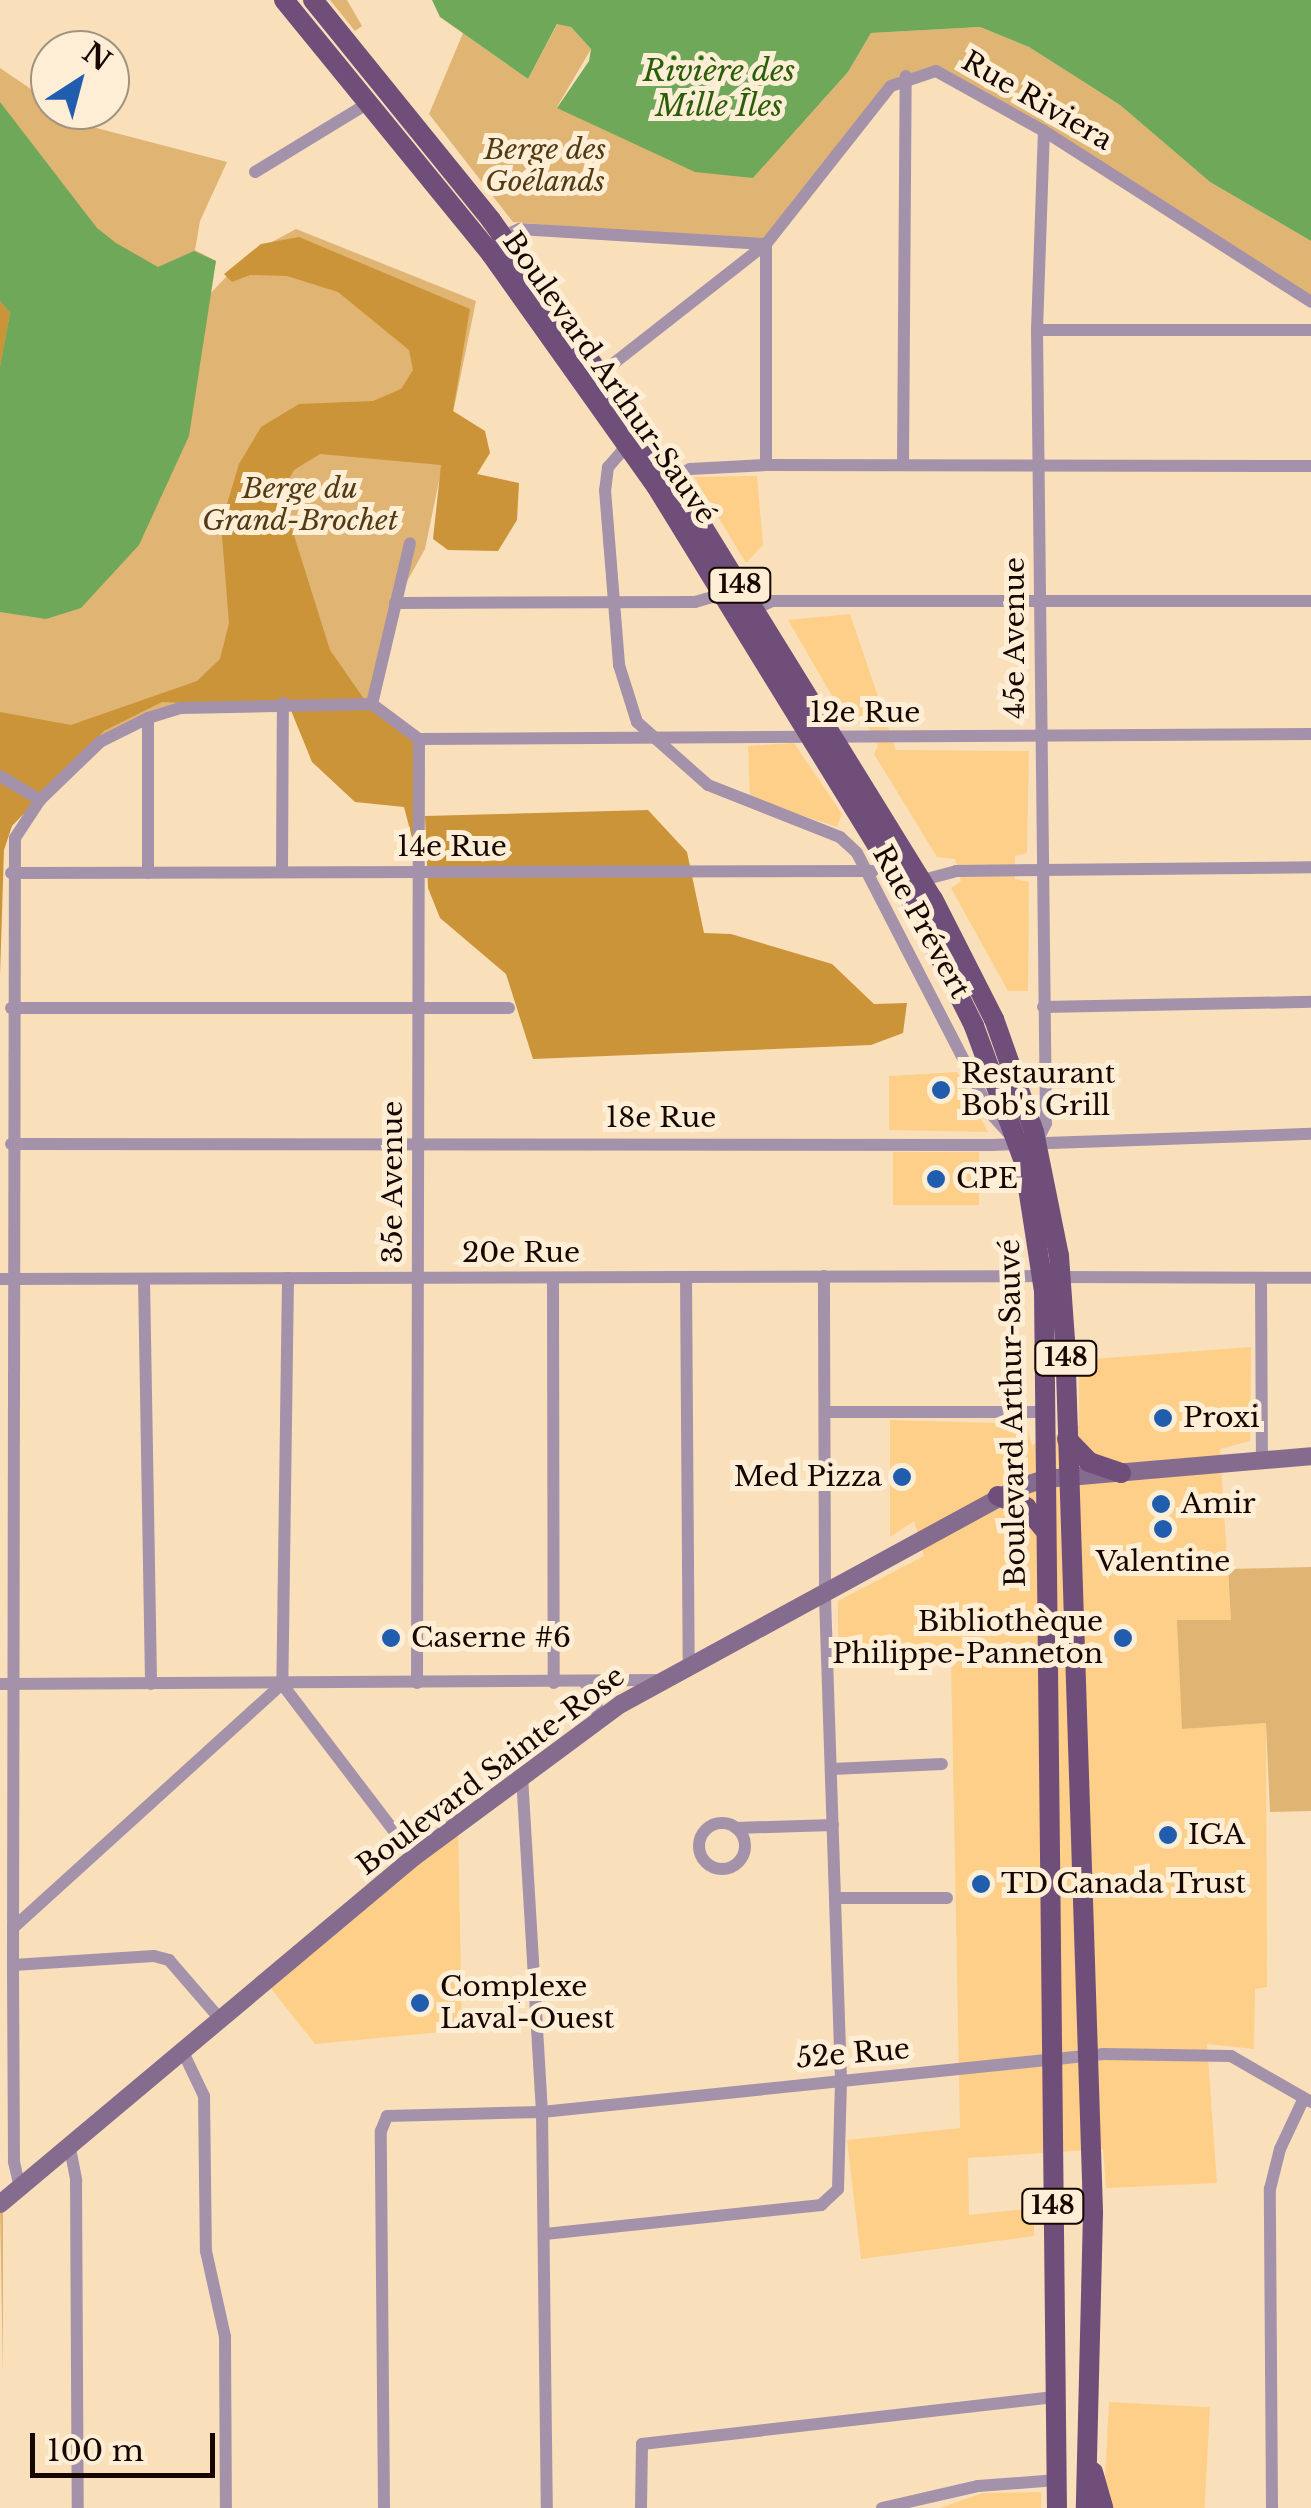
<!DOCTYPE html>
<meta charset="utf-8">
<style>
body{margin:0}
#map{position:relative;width:1311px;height:2508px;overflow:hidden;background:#f9e0bb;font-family:"Libre Baskerville",serif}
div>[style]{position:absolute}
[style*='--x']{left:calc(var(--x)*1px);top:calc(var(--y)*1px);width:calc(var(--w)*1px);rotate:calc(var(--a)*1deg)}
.built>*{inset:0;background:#fdcf89;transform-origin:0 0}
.green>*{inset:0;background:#e0b472}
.forest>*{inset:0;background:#cb9438}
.water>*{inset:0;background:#70a859}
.street>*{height:12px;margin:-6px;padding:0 6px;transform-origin:6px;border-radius:6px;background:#a492ab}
.street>.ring{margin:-6px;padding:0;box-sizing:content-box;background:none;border:12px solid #a492ab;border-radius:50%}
.secondary>*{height:18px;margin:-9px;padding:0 9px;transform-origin:9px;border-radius:9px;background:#856b8e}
.primary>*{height:20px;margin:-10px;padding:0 10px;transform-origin:10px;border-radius:10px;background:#6f4e7a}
.dots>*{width:28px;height:28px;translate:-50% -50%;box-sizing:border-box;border:5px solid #ffeed6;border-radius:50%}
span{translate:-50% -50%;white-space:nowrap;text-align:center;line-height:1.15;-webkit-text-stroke:10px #ffeed6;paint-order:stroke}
.shield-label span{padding:2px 8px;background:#ffeed6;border:2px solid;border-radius:8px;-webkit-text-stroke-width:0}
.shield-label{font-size:25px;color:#160800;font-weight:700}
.street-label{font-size:28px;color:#160800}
.park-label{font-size:28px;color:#513a14;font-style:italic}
.poi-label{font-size:28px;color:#160800}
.left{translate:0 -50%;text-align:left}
.right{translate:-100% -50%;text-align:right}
.water-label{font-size:30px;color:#2a5e0a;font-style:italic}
.north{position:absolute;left:30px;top:30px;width:100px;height:100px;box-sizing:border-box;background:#ffeed6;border:2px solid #a29280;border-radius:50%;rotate:36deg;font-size:28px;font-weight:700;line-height:40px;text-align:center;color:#160800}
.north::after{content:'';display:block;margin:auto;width:35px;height:45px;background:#205dae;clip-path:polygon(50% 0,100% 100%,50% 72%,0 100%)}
.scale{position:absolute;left:30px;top:2433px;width:185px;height:45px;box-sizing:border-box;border:5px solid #160800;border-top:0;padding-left:12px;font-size:30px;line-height:35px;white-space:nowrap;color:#160800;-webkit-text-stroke:8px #ffeed6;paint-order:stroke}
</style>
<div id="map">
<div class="built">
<i style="clip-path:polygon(757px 476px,763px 545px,746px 563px,694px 477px)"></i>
<i style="clip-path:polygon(850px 614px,896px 750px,1029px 751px,1027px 853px,1015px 856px,1015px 879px,1029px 882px,1028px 991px,1008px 991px,951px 888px,961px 881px,955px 859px,937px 857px,874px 754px,878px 746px,867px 725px,846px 720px,788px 620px)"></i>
<i style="clip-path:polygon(794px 743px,842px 814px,837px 827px,750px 798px,748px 746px)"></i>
<i style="clip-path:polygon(957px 1072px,988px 1132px,889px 1130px,889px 1076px)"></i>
<i style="left:893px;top:1152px;width:86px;height:53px"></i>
<i style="clip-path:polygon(1251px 1347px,1250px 1441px,1220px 1449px,1231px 1620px,1178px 1620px,1183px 1728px,1266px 1723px,1267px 1987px,1255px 1989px,1254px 2049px,1207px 2044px,1217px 2183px,1106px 2188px,1103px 2149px,968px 2158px,969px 2215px,1034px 2208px,1034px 2236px,861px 2259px,847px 2140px,960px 2128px,951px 1659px,838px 1660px,838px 1601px,924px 1556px,914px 1521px,890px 1537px,890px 1420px,1026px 1424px,1032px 1445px,1079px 1425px,1079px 1360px)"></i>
<i style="clip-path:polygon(458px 1824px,462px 2030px,315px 2044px,265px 1981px)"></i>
<i style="left:1109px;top:2402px;width:101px;height:106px;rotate:3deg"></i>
<i style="clip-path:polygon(1041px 2492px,1041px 2508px,940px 2508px,983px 2493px)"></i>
</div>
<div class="green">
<i style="clip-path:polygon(330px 0,347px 0,362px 26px,355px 31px)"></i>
<i style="clip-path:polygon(558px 23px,571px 27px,591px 49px,557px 107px,753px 178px,848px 72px,871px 33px,980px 27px,1029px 47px,1120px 105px,1210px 182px,1311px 241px,1311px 299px,937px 70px,907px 76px,766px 244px,513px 222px,429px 114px,463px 33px,528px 79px)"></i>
<i style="clip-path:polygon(0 68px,50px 102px,50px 110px,85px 125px,227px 162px,200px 221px,195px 250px,216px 261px,208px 296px,246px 256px,296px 229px,476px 301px,425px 549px,395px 603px,372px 704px,181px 708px,0 776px)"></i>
<i style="clip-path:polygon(1311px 1567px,1311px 1811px,1270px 1812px,1266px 1723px,1182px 1729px,1177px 1620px,1231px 1620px,1228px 1569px)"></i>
<i style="clip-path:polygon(3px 2203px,3px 2374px,0 2205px)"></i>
</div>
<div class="forest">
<i style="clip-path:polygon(299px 237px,470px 309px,453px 411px,485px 431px,490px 453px,477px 474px,519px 483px,517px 520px,498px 551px,448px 550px,433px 539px,441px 465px,320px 454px,294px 470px,281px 494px,330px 650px,371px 709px,415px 740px,420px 868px,404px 807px,355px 802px,312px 762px,290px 708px,162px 702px,104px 731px,12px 826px,4px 850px,0 976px,0 712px,71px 725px,197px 681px,220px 659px,229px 623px,221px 524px,239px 464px,261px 427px,299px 404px,373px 401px,401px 389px,413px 370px,409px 350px,338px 292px,287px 276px,250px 275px,232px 282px,224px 274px,261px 244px)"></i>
<i style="clip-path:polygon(0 301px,10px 313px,0 367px)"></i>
<i style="clip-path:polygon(648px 810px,687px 852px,704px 933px,731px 934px,832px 964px,874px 1004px,907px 1003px,903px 1033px,871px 1045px,533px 1059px,506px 974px,440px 918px,428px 888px,425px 816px)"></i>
</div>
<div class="water">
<i style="clip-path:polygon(432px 0,1311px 0,1311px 241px,1210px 182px,1120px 105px,1029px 47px,980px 27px,871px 33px,848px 72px,753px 178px,695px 172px,557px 108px,589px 61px,591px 49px,571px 27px,557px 24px,528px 79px,440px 17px)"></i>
<i style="clip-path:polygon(0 102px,97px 228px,116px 243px,158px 267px,194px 251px,216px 261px,189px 436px,139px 545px,81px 608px,46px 619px,0 612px,0 367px,10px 313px,0 301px)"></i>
</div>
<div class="street">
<i style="--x:255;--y:172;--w:131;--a:-31.3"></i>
<i style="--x:497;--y:239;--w:24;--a:-24"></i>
<i style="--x:519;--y:229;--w:247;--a:3.5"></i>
<i style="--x:766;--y:244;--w:201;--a:-51.7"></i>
<i style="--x:891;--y:86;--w:47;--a:-18.4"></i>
<i style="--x:936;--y:71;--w:124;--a:29.1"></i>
<i style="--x:1044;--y:131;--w:317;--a:32.6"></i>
<i style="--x:766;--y:244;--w:221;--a:90"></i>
<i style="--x:1037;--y:330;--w:274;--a:0"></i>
<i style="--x:595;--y:378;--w:217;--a:-38.1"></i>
<i style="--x:630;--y:442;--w:33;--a:131"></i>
<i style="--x:608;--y:467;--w:23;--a:97"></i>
<i style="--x:605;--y:490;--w:176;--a:85.4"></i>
<i style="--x:619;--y:665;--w:60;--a:72.5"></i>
<i style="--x:637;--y:722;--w:95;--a:41.6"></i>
<i style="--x:708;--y:785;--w:142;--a:21.5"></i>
<i style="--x:840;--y:837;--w:23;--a:43"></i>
<i style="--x:857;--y:853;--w:295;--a:62.7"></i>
<i style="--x:992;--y:1115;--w:24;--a:48"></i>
<i style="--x:903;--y:464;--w:388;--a:-89.6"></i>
<i style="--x:672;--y:477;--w:20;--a:-24"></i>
<i style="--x:690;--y:469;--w:76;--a:-3"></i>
<i style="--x:766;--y:465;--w:545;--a:0.11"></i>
<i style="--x:395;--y:603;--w:300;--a:-0.2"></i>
<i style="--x:695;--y:602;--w:29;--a:-16"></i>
<i style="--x:755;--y:609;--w:19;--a:-25"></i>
<i style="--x:772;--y:601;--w:539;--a:0"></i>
<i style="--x:372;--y:704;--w:165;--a:-76.7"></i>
<i style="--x:372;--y:704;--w:59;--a:36.7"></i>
<i style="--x:419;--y:739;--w:892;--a:-0.32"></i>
<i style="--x:0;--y:776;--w:47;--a:31"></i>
<i style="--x:282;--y:872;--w:169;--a:-89.7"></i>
<i style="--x:11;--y:873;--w:862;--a:-0.13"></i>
<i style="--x:148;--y:873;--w:155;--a:-90"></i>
<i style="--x:923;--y:880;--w:34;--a:-15"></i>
<i style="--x:956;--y:871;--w:355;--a:-0.6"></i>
<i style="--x:1043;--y:1007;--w:268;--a:-1.1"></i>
<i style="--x:11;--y:1008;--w:498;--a:0"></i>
<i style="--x:1037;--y:1141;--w:20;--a:-63"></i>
<i style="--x:1046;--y:1123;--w:793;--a:-90.65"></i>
<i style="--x:1037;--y:330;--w:199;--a:-88"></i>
<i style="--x:11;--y:1144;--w:980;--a:0.06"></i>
<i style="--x:991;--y:1145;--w:320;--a:-2"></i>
<i style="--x:686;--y:1277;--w:388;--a:89.6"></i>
<i style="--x:1061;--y:1277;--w:250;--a:0.2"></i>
<i style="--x:288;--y:1278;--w:406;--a:90.8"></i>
<i style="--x:282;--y:1684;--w:218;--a:52.7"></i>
<i style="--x:553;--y:1278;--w:405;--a:89.9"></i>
<i style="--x:1261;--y:1278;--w:182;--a:89.7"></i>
<i style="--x:0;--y:1279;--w:1043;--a:-0.16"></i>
<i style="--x:144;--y:1279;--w:405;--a:89"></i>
<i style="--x:825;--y:1412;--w:220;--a:0"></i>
<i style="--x:417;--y:1683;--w:944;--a:-89.88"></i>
<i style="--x:585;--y:1683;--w:18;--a:52"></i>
<i style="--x:596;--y:1697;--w:22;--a:85"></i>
<i style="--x:0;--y:1684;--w:657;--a:-0.35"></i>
<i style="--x:832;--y:1769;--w:110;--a:-2.6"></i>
<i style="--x:522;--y:1776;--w:337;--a:86.6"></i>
<i style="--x:542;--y:2112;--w:396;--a:89.3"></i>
<i class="ring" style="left:699px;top:1823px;width:34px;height:34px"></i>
<i style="--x:736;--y:1828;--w:97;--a:-1.8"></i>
<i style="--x:835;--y:1898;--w:112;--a:0"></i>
<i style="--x:13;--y:1928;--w:363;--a:-42.2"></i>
<i style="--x:13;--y:1965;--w:141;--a:-3.7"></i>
<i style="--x:154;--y:1956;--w:16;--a:15"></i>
<i style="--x:169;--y:1960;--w:79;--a:49.1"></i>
<i style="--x:183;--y:2052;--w:49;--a:64.5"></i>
<i style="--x:204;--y:2096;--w:155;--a:89.3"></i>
<i style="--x:206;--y:2251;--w:88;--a:77.5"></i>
<i style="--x:225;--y:2337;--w:171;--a:89.7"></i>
<i style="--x:70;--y:2148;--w:33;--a:79"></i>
<i style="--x:76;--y:2180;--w:328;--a:89.7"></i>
<i style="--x:20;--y:2188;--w:27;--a:-103"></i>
<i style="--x:14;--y:2162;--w:197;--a:-90.3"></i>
<i style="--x:13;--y:1965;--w:1127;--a:-89.9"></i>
<i style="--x:15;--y:838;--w:45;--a:-56.7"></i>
<i style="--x:40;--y:800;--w:83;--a:-44"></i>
<i style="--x:100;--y:742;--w:54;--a:-26.6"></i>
<i style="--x:148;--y:718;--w:34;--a:-17"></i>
<i style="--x:181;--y:708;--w:191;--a:-1.2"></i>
<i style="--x:545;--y:2234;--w:278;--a:-6"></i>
<i style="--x:821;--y:2205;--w:23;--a:-43"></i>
<i style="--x:838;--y:2189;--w:109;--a:-88.4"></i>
<i style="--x:841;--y:2080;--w:489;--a:-91.9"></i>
<i style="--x:825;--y:1591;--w:315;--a:-90.2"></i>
<i style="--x:384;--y:2508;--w:377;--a:-90.5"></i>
<i style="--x:381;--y:2131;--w:16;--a:-68"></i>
<i style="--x:387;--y:2116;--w:155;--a:-1.5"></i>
<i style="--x:542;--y:2112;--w:565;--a:-5.89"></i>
<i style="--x:1104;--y:2054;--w:127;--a:0.9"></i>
<i style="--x:1231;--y:2056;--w:92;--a:29.9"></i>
<i style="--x:641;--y:2508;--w:64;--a:-89.1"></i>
<i style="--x:642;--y:2444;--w:417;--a:-6.5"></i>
<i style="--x:882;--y:2508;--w:98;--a:-12.9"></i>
<i style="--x:978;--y:2486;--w:79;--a:-4.3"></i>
<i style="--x:1272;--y:2508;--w:319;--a:-90.4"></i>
<i style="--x:1270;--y:2189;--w:41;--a:-76"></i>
<i style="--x:1280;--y:2149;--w:56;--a:-64.8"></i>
</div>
<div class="secondary">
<i style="--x:0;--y:2204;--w:540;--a:-39.97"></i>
<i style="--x:414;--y:1857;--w:257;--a:-36.5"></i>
<i style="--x:621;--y:1704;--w:451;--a:-28.6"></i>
<i style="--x:1017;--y:1488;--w:29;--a:-18"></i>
<i style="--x:1045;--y:1479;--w:267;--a:-4.9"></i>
</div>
<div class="primary">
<i style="--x:284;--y:0;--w:328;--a:50.8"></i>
<i style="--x:491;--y:254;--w:285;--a:54.6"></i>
<i style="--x:656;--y:486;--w:493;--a:58.4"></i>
<i style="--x:914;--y:906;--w:134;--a:63.4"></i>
<i style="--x:974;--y:1026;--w:145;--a:69.8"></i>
<i style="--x:1024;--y:1162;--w:131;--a:81.2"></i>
<i style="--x:1044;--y:1291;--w:1217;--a:89.39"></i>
<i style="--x:313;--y:0;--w:283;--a:51"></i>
<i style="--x:491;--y:220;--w:314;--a:54.8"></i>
<i style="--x:672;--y:477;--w:496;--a:58.3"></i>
<i style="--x:933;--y:899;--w:135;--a:63.1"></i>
<i style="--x:994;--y:1019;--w:120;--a:70.5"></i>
<i style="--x:1034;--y:1132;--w:126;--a:78.6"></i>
<i style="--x:1059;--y:1256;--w:84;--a:85.9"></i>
<i style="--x:1065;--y:1340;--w:873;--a:88.16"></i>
<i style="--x:1093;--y:2213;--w:295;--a:91.4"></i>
<i style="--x:1067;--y:1439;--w:32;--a:46"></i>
<i style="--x:1089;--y:1462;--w:34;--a:19"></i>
<i style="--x:998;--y:1496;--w:30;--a:21"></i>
<i style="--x:1026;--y:1507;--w:28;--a:51"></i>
<i style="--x:1093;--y:2472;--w:37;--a:74"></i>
</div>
<div class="dots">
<i style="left:941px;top:1090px;background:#205dae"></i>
<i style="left:936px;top:1179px;background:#205dae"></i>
<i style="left:1163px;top:1418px;background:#205dae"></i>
<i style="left:902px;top:1477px;background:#205dae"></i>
<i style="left:1161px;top:1504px;background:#205dae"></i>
<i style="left:1163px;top:1529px;background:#205dae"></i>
<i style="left:391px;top:1638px;background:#205dae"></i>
<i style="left:1123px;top:1638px;background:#205dae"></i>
<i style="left:1168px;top:1835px;background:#205dae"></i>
<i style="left:981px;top:1884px;background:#205dae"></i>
<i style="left:420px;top:2003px;background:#205dae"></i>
</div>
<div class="shield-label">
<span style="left:740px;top:585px">148</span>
<span style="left:1066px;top:1358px">148</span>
<span style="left:1053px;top:2206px">148</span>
</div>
<div class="street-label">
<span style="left:1037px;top:101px;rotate:30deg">Rue Riviera</span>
<span style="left:609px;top:378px;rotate:55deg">Boulevard Arthur-Sauvé</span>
<span style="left:1015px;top:638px;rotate:-90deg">45e Avenue</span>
<span style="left:865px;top:713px">12e Rue</span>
<span style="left:452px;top:847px">14e Rue</span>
<span style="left:921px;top:922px;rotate:61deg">Rue Prévert</span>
<span style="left:661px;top:1118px">18e Rue</span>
<span style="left:393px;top:1182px;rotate:-90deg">35e Avenue</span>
<span style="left:521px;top:1253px">20e Rue</span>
<span style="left:1013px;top:1413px;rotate:-91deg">Boulevard Arthur-Sauvé</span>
<span style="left:491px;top:1771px;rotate:-37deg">Boulevard Sainte-Rose</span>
<span style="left:853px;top:2054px;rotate:-5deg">52e Rue</span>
</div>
<div class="park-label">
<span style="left:545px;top:166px">Berge des<br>Goélands</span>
<span style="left:300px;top:505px">Berge du<br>Grand-Brochet</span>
</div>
<div class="poi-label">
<span class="left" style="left:961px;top:1090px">Restaurant<br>Bob's Grill</span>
<span class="left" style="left:956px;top:1179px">CPE</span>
<span class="left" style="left:1183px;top:1418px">Proxi</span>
<span class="right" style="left:882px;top:1477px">Med Pizza</span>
<span class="left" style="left:1181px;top:1504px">Amir</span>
<span style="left:1163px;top:1562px">Valentine</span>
<span class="right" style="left:1103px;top:1638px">Bibliothèque<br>Philippe-Panneton</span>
<span class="left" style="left:411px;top:1638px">Caserne #6</span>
<span class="left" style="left:1188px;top:1835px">IGA</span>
<span class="left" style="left:1001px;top:1884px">TD Canada Trust</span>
<span class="left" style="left:440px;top:2003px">Complexe<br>Laval-Ouest</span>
</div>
<div class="water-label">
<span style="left:719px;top:88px">Rivière des<br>Mille Îles</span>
</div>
<div class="north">N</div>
<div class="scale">100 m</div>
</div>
